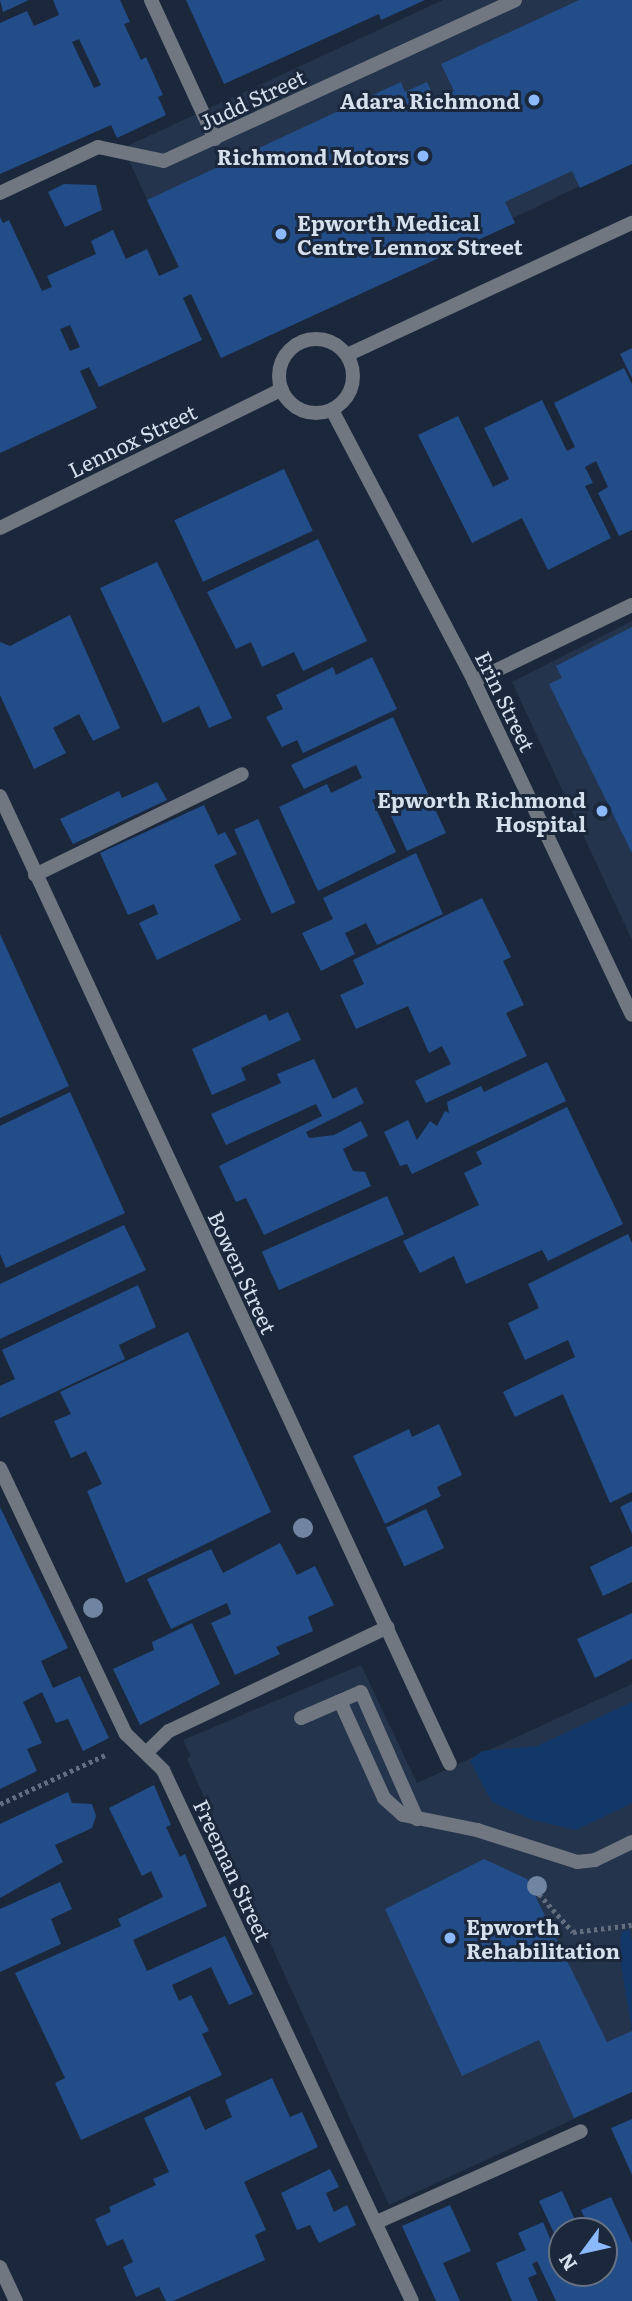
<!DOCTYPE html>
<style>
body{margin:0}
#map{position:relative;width:632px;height:2301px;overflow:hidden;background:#1b283c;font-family:Literata,serif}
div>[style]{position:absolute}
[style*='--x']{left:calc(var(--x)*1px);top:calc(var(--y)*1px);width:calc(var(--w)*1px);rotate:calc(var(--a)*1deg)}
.built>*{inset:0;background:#23344c}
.green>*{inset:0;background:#123769}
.building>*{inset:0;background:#224d89;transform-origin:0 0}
.path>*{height:4.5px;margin-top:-2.25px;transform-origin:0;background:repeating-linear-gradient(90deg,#626e7f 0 3.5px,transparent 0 7px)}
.service>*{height:14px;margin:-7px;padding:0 7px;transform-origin:7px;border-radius:7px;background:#707781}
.minor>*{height:14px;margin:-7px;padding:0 7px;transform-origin:7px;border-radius:7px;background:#707781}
.tertiary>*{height:14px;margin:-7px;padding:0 7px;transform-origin:7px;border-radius:7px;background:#707781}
.tertiary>.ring{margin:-7px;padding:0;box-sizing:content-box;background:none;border:14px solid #707781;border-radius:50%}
.trees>*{width:20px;height:20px;margin:-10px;border-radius:50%;background:#7185a1}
.dots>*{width:19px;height:19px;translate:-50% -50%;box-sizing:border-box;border:4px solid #1b283c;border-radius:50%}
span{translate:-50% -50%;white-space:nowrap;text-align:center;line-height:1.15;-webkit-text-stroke:6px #1b283c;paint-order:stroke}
.street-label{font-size:21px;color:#d6dfec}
.poi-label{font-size:21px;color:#d6dfec;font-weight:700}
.right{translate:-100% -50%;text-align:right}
.left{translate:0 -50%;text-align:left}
.north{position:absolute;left:548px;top:2217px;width:70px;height:70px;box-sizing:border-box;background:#1b283c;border:2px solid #667182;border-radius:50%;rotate:237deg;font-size:19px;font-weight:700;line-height:28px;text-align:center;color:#d6dfec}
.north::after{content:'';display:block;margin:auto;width:24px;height:32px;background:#8bb9fc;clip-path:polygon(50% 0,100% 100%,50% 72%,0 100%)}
</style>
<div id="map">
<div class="built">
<i style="clip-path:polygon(443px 0,632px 0,632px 161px,221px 358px,123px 148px)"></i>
<i style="clip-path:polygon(632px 621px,632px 940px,512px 682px)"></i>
<i style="clip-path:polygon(361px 1665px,417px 1783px,632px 1684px,632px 2092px,389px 2205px,187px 1759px,191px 1756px,183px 1740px)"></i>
</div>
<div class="green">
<i style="clip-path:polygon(632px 1702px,632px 1803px,576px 1830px,533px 1820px,492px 1802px,470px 1761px,482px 1751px,537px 1746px)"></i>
<i style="clip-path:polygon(630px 1930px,632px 1941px,632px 2031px,620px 1959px,621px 1932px)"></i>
</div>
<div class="building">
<i style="clip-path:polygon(0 0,29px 0,3px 12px)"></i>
<i style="clip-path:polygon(evenodd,53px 0,120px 0,130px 22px,124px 24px,141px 60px,146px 57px,163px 95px,158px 97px,166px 115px,117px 138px,111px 125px,0 174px,0 23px,27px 11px,34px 26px,59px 15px,53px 0,79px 39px,101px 85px,94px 88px,72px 42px,79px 39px)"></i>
<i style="clip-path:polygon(186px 0,425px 0,381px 20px,379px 14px,224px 84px)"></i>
<i style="clip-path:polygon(evenodd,579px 0,632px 0,632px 164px,580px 188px,572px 171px,505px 202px,515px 223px,221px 358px,191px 294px,183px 298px,202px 340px,99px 387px,89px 367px,80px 371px,97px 408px,0 453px,0 217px,3px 223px,9px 220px,42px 291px,52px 287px,47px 276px,96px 254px,91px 241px,113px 230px,126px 259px,147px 249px,159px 276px,179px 267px,147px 200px,401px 82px,405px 92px,427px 82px,435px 99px,454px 91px,441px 64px,579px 0,70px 325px,80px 347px,70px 351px,60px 329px,70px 325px)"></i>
<i style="clip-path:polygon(64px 184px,96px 185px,102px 210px,65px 227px,48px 192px)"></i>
<i style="clip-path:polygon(632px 348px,632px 378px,620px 354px)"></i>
<i style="clip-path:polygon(624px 368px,632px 384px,632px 530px,619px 536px,598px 493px,608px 487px,596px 461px,585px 467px,593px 483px,585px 486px,611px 538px,548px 570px,522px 518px,472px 543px,418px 435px,458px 416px,493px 487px,509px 479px,484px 428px,542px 400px,567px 451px,575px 447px,554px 403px)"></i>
<i style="left:284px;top:469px;width:68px;height:121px;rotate:65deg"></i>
<i style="clip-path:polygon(318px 539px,367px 641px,303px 671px,294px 652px,262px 667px,251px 642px,236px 649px,207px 592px)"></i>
<i style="clip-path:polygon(157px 562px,232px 718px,209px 728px,199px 706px,163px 723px,100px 588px)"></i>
<i style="clip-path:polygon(70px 615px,120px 728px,93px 741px,79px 714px,53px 728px,66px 753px,34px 769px,0 695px,0 642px,10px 646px)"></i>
<i style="clip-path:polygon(632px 627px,632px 853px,549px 684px,562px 678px,556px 666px)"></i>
<i style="clip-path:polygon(372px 657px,397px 709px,303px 753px,297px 740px,282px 747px,266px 717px,283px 709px,276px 695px,333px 667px,336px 675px)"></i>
<i style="clip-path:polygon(393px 717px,446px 833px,407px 851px,382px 796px,372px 800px,396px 852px,318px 891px,279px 807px,327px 784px,331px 793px,362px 778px,356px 765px,304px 789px,291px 765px)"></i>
<i style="clip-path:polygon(157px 782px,167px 800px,73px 844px,60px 819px,119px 791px,122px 798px)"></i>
<i style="clip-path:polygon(204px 805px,218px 835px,225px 832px,237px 854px,214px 865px,241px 920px,157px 960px,139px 923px,158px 914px,154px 904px,128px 915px,100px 853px)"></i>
<i style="left:258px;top:819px;width:92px;height:26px;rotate:66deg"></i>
<i style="clip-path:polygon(416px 853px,443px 914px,377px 945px,366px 923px,345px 933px,355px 954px,321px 971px,302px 933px,333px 919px,323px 898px)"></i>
<i style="clip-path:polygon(482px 898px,511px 957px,503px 961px,524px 1005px,506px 1013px,527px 1056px,426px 1103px,415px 1081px,451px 1064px,442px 1046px,429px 1053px,408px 1006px,356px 1029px,340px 995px,364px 984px,353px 960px)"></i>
<i style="clip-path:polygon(0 934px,69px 1086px,0 1118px)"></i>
<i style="clip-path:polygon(288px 1012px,301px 1040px,241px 1068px,246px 1080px,212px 1095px,192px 1049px,266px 1014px,269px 1021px)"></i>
<i style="clip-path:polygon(314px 1059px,333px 1099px,356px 1087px,364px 1103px,306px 1132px,309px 1138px,334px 1135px,361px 1121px,368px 1136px,343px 1149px,353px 1171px,365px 1172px,371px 1186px,264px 1235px,246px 1198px,236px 1202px,219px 1166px,322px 1116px,316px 1104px,226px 1145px,211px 1114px,281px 1083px,277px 1074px)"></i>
<i style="clip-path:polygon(547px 1062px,566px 1101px,412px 1174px,407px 1164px,400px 1166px,384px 1132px,408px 1120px,417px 1140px,430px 1121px,437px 1126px,445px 1111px,449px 1113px,447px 1102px,481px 1086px,484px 1092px)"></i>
<i style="clip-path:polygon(70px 1092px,125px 1213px,6px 1268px,0 1254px,0 1126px)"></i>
<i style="clip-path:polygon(567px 1107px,623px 1224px,548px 1261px,542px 1250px,466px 1284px,454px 1256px,420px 1273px,403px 1241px,479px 1205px,464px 1173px,482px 1164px,476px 1152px)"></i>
<i style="left:387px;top:1196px;width:42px;height:137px;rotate:66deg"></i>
<i style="clip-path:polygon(124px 1225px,146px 1270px,0 1339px,0 1284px)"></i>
<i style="clip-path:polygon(628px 1234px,632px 1243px,632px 1492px,610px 1503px,563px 1394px,515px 1417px,503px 1392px,575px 1357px,568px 1340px,525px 1360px,508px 1323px,539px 1308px,528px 1284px)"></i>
<i style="clip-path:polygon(138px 1285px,156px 1327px,119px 1345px,125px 1359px,0 1418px,0 1386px,15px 1379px,2px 1350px)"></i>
<i style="clip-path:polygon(188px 1332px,271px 1512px,126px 1583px,87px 1491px,102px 1484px,86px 1451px,71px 1458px,54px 1421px,71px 1414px,60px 1392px)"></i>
<i style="clip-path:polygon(439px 1424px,462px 1475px,437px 1487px,441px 1496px,385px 1524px,353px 1456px,409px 1429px,412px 1437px)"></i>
<i style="clip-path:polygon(632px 1501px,632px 1534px,620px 1507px)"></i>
<i style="clip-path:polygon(0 1507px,68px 1648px,41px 1661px,53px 1688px,80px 1676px,109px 1738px,83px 1751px,68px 1719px,56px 1723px,42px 1692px,23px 1702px,42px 1743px,27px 1749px,37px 1771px,0 1789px)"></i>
<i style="left:426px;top:1509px;width:43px;height:44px;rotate:65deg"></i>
<i style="clip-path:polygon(280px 1543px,297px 1575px,315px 1566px,334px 1605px,308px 1617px,313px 1631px,276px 1647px,280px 1654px,235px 1675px,211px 1623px,231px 1614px,227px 1603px,171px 1629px,147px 1579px,211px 1549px,223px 1573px)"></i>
<i style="clip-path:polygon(632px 1546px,632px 1582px,603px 1596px,590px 1567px)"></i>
<i style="clip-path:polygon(632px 1613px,632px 1659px,595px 1678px,577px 1639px)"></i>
<i style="clip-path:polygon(192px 1623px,220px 1684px,140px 1725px,113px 1669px,154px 1650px,152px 1642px)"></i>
<i style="clip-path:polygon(154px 1785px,171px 1825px,166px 1827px,180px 1857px,185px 1854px,207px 1906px,133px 1940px,147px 1971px,225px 1936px,253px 1994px,229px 2005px,211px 1967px,172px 1985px,179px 2001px,191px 1995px,209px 2031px,202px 2034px,222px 2075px,81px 2140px,55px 2083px,65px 2078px,15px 1973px,121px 1926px,118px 1919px,163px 1897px,151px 1871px,142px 1876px,109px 1808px)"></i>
<i style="clip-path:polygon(68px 1792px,72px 1803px,92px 1804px,96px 1816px,92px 1828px,55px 1845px,63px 1862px,0 1898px,0 1824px)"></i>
<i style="clip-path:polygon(484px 1859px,527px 1879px,607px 2042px,632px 2031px,632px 2092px,574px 2118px,539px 2040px,462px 2076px,385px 1909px)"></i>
<i style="clip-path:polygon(60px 1882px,72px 1909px,51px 1919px,61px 1944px,0 1972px,0 1909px)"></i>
<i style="clip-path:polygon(272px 2078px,290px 2117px,302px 2112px,318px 2147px,244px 2182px,266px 2230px,255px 2235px,265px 2260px,173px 2301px,166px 2301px,159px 2287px,136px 2297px,123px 2267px,133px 2262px,123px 2239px,107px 2246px,95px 2219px,111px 2212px,109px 2207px,156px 2185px,153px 2179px,169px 2172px,144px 2118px,190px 2096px,205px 2130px,232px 2117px,225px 2100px)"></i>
<i style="clip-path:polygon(632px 2119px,632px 2175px,611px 2128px)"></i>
<i style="clip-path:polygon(330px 2169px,339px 2187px,326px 2193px,334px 2212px,347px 2205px,356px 2225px,319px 2243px,310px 2225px,297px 2230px,281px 2193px)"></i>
<i style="clip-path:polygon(562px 2191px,580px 2231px,562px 2231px,562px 2273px,604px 2273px,604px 2231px,591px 2231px,581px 2210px,611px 2197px,632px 2243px,632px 2301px,556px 2301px,537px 2261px,532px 2264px,537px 2274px,528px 2278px,538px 2301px,512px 2301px,496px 2263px,526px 2250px,518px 2233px,543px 2222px,555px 2250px,561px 2248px,539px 2201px)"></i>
<i style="clip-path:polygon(450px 2205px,471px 2251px,443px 2263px,460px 2301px,436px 2301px,402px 2226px)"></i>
</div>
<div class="path">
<i style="--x:0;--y:1804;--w:116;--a:-25"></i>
<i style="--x:539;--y:1894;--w:51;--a:48.2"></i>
<i style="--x:573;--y:1932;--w:59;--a:-6.8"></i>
</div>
<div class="service">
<i style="--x:474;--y:681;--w:175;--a:-25.7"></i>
<i style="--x:35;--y:875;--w:230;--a:-26"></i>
<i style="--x:0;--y:1468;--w:294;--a:64.7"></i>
<i style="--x:126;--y:1734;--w:52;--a:44.2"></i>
<i style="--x:163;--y:1770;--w:586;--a:64.88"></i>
<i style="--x:340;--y:1701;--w:107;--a:65.6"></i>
<i style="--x:384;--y:1798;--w:25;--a:42"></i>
<i style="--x:403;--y:1815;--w:76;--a:11.5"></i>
<i style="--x:477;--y:1830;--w:105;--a:17.7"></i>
<i style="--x:577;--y:1862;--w:18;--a:-6"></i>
<i style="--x:595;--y:1860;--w:41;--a:-25.9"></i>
<i style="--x:301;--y:1718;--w:65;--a:-23.4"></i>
<i style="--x:361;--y:1692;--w:139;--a:66.2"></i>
<i style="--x:146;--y:1753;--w:32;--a:-44"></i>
<i style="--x:169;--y:1731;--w:242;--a:-25.4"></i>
<i style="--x:377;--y:2222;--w:223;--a:-24"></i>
</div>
<div class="minor">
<i style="--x:151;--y:0;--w:153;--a:65.3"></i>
<i style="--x:0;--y:193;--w:108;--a:-25.1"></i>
<i style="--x:98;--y:147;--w:67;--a:12"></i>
<i style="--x:164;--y:161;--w:386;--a:-24.6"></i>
<i style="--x:332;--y:410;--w:306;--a:62.3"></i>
<i style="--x:474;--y:681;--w:369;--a:64.7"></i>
<i style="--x:0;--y:796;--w:1067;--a:65.07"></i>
</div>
<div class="tertiary">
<i class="ring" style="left:279px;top:339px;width:60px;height:60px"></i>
<i style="--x:347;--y:355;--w:314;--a:-24.9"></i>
<i style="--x:0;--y:528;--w:314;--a:-26.2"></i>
<i style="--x:0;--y:2267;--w:38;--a:65"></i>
</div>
<div class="trees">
<i style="left:303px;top:1528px"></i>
<i style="left:93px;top:1608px"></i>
<i style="left:537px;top:1886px"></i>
</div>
<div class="dots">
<i style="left:534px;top:100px;background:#8bb9fc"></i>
<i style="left:423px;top:156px;background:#8bb9fc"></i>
<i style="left:281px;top:234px;background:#8bb9fc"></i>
<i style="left:602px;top:811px;background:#8bb9fc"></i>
<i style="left:450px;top:1938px;background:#8bb9fc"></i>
</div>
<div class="street-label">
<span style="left:252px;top:99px;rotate:-25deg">Judd Street</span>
<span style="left:132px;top:440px;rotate:-26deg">Lennox Street</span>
<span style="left:506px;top:701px;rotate:64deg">Erin Street</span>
<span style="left:243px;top:1272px;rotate:65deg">Bowen Street</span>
<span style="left:233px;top:1870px;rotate:65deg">Freeman Street</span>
</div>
<div class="poi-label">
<span class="right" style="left:520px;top:100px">Adara Richmond</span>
<span class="right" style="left:409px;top:156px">Richmond Motors</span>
<span class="left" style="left:297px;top:234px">Epworth Medical<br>Centre Lennox Street</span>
<span class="right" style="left:586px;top:811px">Epworth Richmond<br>Hospital</span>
<span class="left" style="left:466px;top:1938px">Epworth<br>Rehabilitation</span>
</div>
<div class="north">N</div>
</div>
